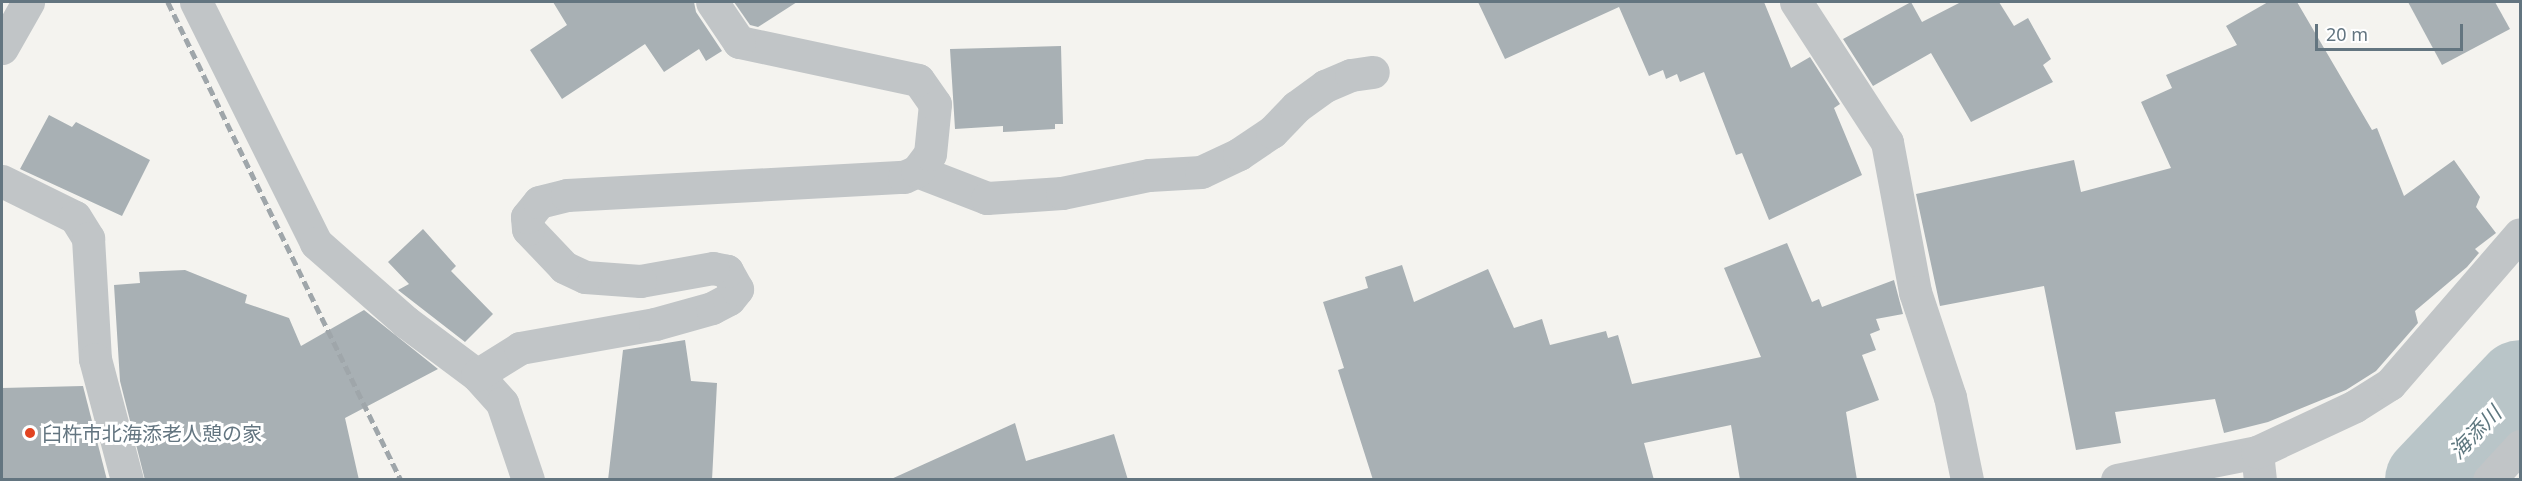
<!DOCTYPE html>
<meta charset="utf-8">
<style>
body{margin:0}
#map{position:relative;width:2522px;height:481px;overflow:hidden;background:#f4f3ef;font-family:"Noto Sans","Noto Sans JP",sans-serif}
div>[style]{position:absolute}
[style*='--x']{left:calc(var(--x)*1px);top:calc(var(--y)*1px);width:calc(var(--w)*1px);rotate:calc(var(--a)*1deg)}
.river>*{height:88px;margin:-44px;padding:0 44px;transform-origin:44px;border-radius:44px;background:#b9c5c8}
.building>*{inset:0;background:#a8b0b4}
.minor>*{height:33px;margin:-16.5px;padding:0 16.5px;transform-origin:16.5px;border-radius:16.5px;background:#c1c5c7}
.rail>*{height:4.5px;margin-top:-2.25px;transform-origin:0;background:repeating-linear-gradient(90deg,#9fa6aa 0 9px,transparent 0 13.5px)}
.dots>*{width:16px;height:16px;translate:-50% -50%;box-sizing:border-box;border:3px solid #fff;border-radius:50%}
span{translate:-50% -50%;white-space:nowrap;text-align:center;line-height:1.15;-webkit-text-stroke:6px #fff;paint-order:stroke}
.poi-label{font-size:20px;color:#637580}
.left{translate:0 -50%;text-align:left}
.water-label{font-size:21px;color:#5e777f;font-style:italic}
.frame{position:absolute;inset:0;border:3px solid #637580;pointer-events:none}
.scale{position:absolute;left:2315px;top:24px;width:148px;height:27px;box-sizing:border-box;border:3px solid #637580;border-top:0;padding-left:8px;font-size:18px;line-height:21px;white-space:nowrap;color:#637580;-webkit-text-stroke:4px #fff;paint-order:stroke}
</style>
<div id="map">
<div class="river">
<i style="--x:2429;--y:480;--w:132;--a:-46.5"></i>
</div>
<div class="building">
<i style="clip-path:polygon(553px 2px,694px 2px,696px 12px,722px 51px,706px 61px,699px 49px,664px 72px,645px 44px,562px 99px,530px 50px,567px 25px)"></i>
<i style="clip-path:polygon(734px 2px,797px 2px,758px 27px,750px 25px)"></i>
<i style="clip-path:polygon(1478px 2px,1764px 2px,1791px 68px,1810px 57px,1840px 104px,1834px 108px,1862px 175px,1769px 220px,1742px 153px,1736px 155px,1704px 72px,1680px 82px,1677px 74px,1666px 79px,1663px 70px,1649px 76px,1619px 7px,1505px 59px)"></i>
<i style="clip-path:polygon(1911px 2px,1922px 22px,1961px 2px,1999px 2px,2014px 26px,2028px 18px,2051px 59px,2043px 65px,2053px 82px,1971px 122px,1931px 53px,1873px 86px,1843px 39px)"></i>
<i style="clip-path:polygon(2268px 2px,2297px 2px,2372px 130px,2377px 128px,2404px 196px,2454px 160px,2480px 197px,2476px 207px,2496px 233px,2475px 249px,2479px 253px,2467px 267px,2415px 311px,2418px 323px,2376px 371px,2346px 390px,2268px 422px,2224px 433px,2215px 399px,2115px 412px,2121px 443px,2076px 450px,2044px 286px,1940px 306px,1916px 194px,2074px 160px,2081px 192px,2171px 168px,2141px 102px,2172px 88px,2166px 75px,2237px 45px,2226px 26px)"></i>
<i style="clip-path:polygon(2408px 2px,2495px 2px,2510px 29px,2442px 65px)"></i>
<i style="clip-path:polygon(1061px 46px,1063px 124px,1055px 124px,1055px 129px,1003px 132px,1003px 126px,955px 129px,950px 49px)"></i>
<i style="clip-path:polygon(49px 115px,72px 127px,76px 122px,150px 160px,122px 216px,20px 169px)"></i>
<i style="clip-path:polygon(423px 229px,456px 266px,451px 271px,493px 314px,465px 342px,398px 290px,409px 284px,388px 262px)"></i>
<i style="clip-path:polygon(1787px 243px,1812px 302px,1819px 299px,1822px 307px,1894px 280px,1903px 314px,1876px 319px,1880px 330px,1870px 334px,1876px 350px,1862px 355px,1879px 400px,1846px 412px,1857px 480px,1740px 480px,1731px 425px,1644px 443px,1654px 480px,1373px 480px,1338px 370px,1344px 368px,1323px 302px,1368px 288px,1365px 277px,1402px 265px,1414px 302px,1488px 269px,1514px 328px,1542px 319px,1550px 345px,1606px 331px,1608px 338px,1618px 335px,1632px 384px,1761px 357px,1724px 268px)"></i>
<i style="clip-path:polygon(185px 270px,247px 295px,245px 303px,289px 318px,301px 346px,364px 310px,438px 369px,345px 418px,359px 480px,145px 480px,120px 381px,114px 285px,140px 283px,139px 272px)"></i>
<i style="clip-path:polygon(685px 340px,691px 381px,717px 383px,712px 480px,608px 480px,623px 350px)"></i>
<i style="clip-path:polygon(83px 386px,107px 480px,2px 480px,2px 388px)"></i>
<i style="clip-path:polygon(1015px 423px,1026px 461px,1114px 434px,1128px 480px,889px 480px)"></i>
</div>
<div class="minor">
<i style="--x:196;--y:2;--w:269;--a:63.5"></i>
<i style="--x:316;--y:243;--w:120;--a:41.3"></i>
<i style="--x:406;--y:322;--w:89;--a:36.7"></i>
<i style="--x:477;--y:375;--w:38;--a:48"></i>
<i style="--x:502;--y:403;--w:81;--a:71.3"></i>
<i style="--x:1796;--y:2;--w:167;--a:57"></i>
<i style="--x:1887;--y:142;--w:153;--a:79.4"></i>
<i style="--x:1915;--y:292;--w:111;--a:71.6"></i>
<i style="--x:1950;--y:397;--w:85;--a:78.4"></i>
<i style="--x:2;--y:48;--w:53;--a:-60.5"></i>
<i style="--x:917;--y:171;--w:75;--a:21.1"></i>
<i style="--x:987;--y:198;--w:75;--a:-3.8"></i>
<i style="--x:1062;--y:193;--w:89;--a:-11.7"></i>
<i style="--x:1149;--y:175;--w:52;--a:-3.3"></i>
<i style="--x:1201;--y:172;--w:42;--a:-25.3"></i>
<i style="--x:1239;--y:154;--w:40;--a:-34"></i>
<i style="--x:1272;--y:132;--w:35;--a:-46"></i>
<i style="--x:1296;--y:107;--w:36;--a:-36"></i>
<i style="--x:1325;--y:86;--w:28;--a:-23"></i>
<i style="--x:1351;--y:75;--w:22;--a:-8"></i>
<i style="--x:2;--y:181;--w:81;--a:26.3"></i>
<i style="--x:75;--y:217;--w:25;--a:58"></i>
<i style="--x:88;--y:238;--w:121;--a:86.7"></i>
<i style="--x:95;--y:359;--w:125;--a:75.2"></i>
<i style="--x:477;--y:375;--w:51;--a:-32.1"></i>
<i style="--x:520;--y:348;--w:137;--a:-10.1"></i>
<i style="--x:655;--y:324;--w:59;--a:-15.7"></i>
<i style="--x:712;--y:308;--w:19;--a:-28"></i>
<i style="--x:729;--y:299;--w:13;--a:-51"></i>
<i style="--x:737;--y:289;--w:21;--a:-119"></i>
<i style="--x:727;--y:271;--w:14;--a:-168"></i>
<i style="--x:713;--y:268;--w:74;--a:169.9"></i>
<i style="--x:640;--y:281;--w:55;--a:-175.8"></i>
<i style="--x:585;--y:277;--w:23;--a:-155"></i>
<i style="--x:564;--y:267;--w:52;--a:-133.5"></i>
<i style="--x:528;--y:229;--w:12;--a:-95"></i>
<i style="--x:527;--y:217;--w:19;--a:-51"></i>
<i style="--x:539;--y:202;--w:29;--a:-14"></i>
<i style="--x:567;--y:195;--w:337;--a:-3.1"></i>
<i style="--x:904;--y:177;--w:14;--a:-25"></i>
<i style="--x:917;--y:171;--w:21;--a:-53"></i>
<i style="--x:930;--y:154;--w:50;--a:-84.3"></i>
<i style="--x:935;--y:104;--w:29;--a:-125"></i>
<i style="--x:918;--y:80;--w:183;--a:-168"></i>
<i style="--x:739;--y:42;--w:48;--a:-124"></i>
<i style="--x:2257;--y:452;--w:28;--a:84"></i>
<i style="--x:2117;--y:480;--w:143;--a:-11.3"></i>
<i style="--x:2257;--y:452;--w:108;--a:-25.1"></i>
<i style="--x:2355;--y:406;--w:41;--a:-32.2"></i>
<i style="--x:2390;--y:384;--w:198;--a:-49.1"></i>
<i style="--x:2489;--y:480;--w:46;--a:-47.6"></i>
</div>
<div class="rail">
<i style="--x:168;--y:2;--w:532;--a:64.01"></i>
</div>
<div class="dots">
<i style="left:30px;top:433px;background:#e24321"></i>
</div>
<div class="poi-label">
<span class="left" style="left:42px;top:433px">臼杵市北海添老人憩の家</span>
</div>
<div class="water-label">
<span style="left:2475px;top:432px;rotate:-46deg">海添川</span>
</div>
<div class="frame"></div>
<div class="scale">20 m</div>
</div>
